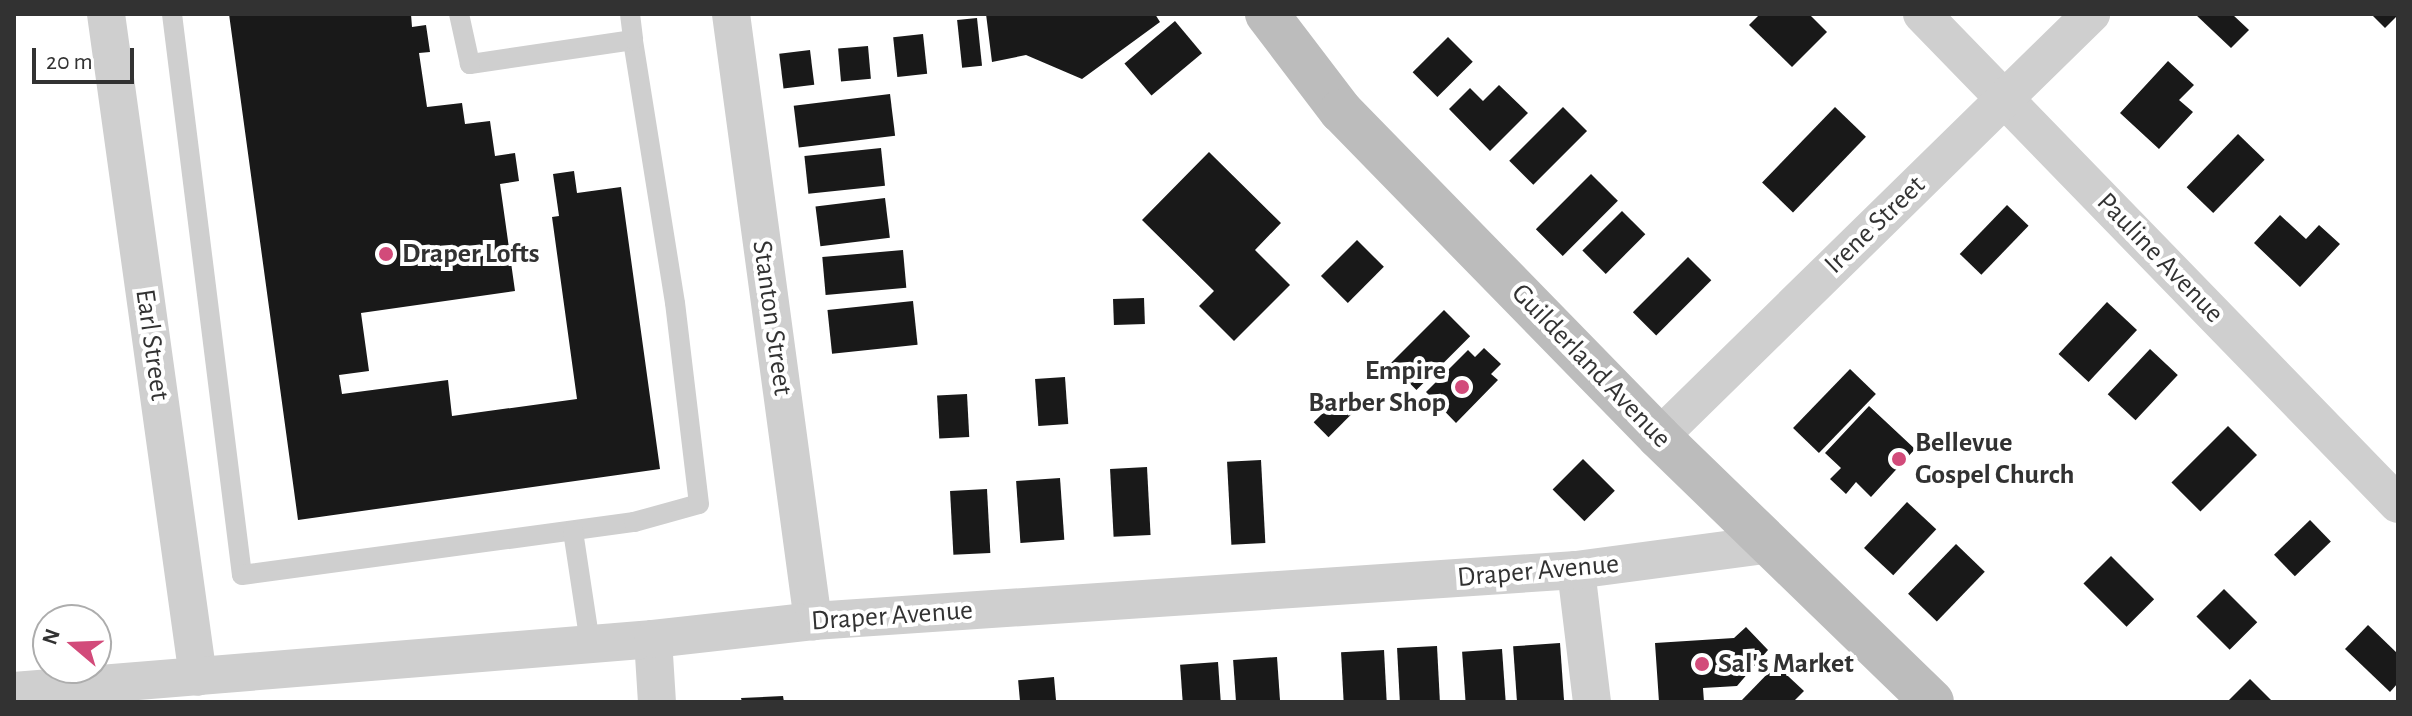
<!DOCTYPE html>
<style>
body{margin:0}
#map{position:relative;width:2412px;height:716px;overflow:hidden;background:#fff;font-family:"Alegreya Sans",sans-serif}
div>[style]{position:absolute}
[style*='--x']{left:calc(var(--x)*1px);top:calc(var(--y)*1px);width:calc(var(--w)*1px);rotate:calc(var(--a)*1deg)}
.building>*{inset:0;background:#191919;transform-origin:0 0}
.lane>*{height:20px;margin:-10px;padding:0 10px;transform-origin:10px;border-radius:10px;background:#cfcfcf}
.street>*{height:38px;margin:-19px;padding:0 19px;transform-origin:19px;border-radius:19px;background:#cfcfcf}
.secondary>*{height:44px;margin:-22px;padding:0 22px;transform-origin:22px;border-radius:22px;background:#bcbcbc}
.dots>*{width:22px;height:22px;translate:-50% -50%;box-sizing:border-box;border:4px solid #fff;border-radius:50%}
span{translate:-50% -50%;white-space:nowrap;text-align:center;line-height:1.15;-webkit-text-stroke:8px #fff;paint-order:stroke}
.street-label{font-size:28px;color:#323232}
.poi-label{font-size:28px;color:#323232;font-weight:700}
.left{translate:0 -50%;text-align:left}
.right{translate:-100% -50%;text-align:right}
.frame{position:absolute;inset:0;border:16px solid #323232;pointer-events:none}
.north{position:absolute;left:32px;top:604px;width:80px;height:80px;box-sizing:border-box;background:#fff;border:2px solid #adadad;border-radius:50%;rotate:289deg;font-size:22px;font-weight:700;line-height:32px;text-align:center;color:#323232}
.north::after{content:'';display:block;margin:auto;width:28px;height:36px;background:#d24b7a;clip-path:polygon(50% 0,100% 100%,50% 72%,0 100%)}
.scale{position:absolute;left:32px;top:48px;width:102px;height:36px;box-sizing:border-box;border:4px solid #323232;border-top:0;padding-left:10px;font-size:24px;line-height:28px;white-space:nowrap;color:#323232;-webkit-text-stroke:6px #fff;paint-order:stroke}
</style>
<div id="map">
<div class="building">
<i style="clip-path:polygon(229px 14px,411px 14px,412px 27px,426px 25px,430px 52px,419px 53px,427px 107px,462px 103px,465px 124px,490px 121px,495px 156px,515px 153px,519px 181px,500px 184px,515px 291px,361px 313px,369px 371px,339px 375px,342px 394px,448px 380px,452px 416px,577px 399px,552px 217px,559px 216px,553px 174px,574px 171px,577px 193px,621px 187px,660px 469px,298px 520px)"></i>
<i style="clip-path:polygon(986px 14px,1155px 14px,1160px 22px,1082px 79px,1026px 55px,992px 62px)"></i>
<i style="clip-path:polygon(1760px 14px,1809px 14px,1827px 32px,1792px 67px,1749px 25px)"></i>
<i style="clip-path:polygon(2195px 14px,2232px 14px,2249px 30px,2231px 48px)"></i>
<i style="clip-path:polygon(2371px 14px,2398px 14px,2398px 15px,2385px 28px)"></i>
<i style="left:977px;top:18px;width:48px;height:20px;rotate:84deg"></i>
<i style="left:1175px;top:21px;width:42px;height:66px;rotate:50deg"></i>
<i style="left:923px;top:34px;width:40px;height:30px;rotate:84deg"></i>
<i style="left:1448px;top:37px;width:35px;height:50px;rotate:45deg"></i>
<i style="left:868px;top:46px;width:33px;height:30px;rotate:85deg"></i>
<i style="left:810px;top:50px;width:35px;height:31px;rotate:83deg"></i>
<i style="clip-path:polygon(2168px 61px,2194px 85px,2179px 100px,2193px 112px,2159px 149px,2120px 113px)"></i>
<i style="clip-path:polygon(1499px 85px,1528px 113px,1490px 151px,1449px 109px,1470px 88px,1483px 101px)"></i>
<i style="left:890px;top:94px;width:42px;height:97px;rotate:83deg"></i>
<i style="left:1563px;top:107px;width:34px;height:76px;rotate:45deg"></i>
<i style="left:1835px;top:107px;width:43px;height:105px;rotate:44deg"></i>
<i style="left:2238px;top:134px;width:37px;height:74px;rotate:44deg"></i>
<i style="left:881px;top:148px;width:38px;height:77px;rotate:84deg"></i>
<i style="clip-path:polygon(1209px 152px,1281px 223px,1255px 250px,1290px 285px,1234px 341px,1199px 306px,1214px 291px,1142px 220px)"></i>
<i style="left:1591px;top:174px;width:38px;height:78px;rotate:45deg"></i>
<i style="left:885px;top:198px;width:40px;height:70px;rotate:83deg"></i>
<i style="left:2007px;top:205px;width:30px;height:68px;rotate:44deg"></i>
<i style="left:1622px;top:211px;width:33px;height:56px;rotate:45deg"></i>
<i style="clip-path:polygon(2280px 215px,2306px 239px,2319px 225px,2340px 244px,2300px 287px,2254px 243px)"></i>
<i style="left:1357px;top:240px;width:38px;height:51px;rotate:45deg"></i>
<i style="left:903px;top:250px;width:38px;height:81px;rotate:85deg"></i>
<i style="left:1688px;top:257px;width:33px;height:78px;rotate:45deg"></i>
<i style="left:1144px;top:298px;width:26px;height:31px;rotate:88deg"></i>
<i style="left:913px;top:301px;width:44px;height:86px;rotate:84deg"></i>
<i style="left:2107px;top:302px;width:41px;height:71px;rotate:43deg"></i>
<i style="left:1444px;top:310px;width:37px;height:76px;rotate:45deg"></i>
<i style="clip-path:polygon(1484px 348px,1501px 364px,1491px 374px,1498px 380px,1456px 423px,1426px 392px,1468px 350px,1475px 357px)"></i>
<i style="left:2150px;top:349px;width:38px;height:62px;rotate:43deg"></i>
<i style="left:1850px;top:369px;width:36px;height:82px;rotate:44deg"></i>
<i style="left:1065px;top:377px;width:47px;height:30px;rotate:86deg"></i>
<i style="left:967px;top:394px;width:43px;height:30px;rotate:87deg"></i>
<i style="left:1337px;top:399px;width:21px;height:33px;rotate:45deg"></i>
<i style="clip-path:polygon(1869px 406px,1915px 449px,1871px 497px,1856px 482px,1846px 494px,1830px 479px,1841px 468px,1825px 453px)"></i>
<i style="left:2228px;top:426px;width:41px;height:80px;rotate:45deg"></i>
<i style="left:1583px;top:459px;width:45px;height:43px;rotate:45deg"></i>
<i style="left:1261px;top:460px;width:83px;height:34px;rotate:87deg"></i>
<i style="left:1147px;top:467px;width:68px;height:37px;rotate:87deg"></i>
<i style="left:1060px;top:478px;width:62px;height:44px;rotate:86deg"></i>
<i style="left:987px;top:489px;width:64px;height:37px;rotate:87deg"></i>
<i style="left:1907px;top:502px;width:40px;height:63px;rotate:43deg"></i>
<i style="left:2310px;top:520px;width:30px;height:50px;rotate:46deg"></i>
<i style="left:1956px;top:544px;width:40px;height:69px;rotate:44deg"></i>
<i style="left:2111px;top:556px;width:61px;height:39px;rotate:45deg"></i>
<i style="left:2224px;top:589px;width:47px;height:39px;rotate:45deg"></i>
<i style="clip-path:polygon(2368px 625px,2398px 654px,2398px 683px,2390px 692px,2345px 649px)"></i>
<i style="clip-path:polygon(1746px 627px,1768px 650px,1737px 686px,1703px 688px,1704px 702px,1659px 702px,1655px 643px,1734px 638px)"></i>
<i style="left:1560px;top:643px;width:59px;height:47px;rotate:86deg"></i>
<i style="left:1437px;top:646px;width:56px;height:40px;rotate:87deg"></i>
<i style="left:1502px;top:649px;width:53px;height:40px;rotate:86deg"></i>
<i style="left:1384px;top:650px;width:52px;height:43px;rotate:87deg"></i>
<i style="left:1277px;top:657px;width:45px;height:44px;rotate:86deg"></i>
<i style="left:1218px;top:662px;width:40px;height:38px;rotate:86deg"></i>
<i style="clip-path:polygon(1776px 665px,1804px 691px,1793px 702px,1740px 702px)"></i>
<i style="left:1054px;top:677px;width:25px;height:36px;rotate:85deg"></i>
<i style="clip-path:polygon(2250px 679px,2273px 702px,2227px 702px)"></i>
<i style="clip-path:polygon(783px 696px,784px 702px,742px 702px,741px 698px)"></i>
</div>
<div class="lane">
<i style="--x:172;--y:14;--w:565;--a:82.89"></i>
<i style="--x:242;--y:575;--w:396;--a:-7.7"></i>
<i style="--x:634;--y:522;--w:67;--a:-15.5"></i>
<i style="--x:699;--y:504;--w:202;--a:-96.8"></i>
<i style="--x:675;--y:303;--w:266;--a:-99.1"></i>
<i style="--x:633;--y:40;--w:165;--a:171.6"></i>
<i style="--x:470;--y:64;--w:51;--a:-102.4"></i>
<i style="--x:630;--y:14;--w:26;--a:83"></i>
<i style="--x:573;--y:531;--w:114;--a:81.4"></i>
</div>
<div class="street">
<i style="--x:106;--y:14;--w:669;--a:82.1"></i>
<i style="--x:731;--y:14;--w:613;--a:82.31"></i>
<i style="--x:1922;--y:14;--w:683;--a:45.83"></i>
<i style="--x:1659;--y:437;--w:605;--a:-44.4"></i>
<i style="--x:1576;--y:570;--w:133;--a:83.1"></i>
<i style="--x:653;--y:639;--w:63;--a:86.4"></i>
<i style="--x:14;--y:691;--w:641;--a:-4.65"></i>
<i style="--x:653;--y:639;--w:161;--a:-6.4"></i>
<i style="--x:813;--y:621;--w:765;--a:-3.82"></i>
<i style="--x:1576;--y:570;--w:196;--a:-7.6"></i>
</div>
<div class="secondary">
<i style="--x:1267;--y:14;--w:122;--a:52.7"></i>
<i style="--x:1341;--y:111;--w:455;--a:45.7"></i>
<i style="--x:1659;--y:437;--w:380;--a:44.1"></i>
</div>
<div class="dots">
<i style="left:386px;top:254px;background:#d24b7a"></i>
<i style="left:1462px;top:387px;background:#d24b7a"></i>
<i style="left:1899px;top:459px;background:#d24b7a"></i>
<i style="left:1702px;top:664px;background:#d24b7a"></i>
</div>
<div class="street-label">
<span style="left:1875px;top:225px;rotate:-44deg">Irene Street</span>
<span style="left:2160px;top:258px;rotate:46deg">Pauline Avenue</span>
<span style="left:772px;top:318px;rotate:82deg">Stanton Street</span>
<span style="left:152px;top:345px;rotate:82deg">Earl Street</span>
<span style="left:1591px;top:366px;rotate:46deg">Guilderland Avenue</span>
<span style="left:1538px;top:571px;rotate:-5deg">Draper Avenue</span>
<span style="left:892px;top:616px;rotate:-4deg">Draper Avenue</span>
</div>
<div class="poi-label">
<span class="left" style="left:402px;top:254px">Draper Lofts</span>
<span class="right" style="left:1446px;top:387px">Empire<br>Barber Shop</span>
<span class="left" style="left:1915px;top:459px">Bellevue<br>Gospel Church</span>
<span class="left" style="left:1718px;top:664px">Sal's Market</span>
</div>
<div class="frame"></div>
<div class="north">N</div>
<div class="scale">20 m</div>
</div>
